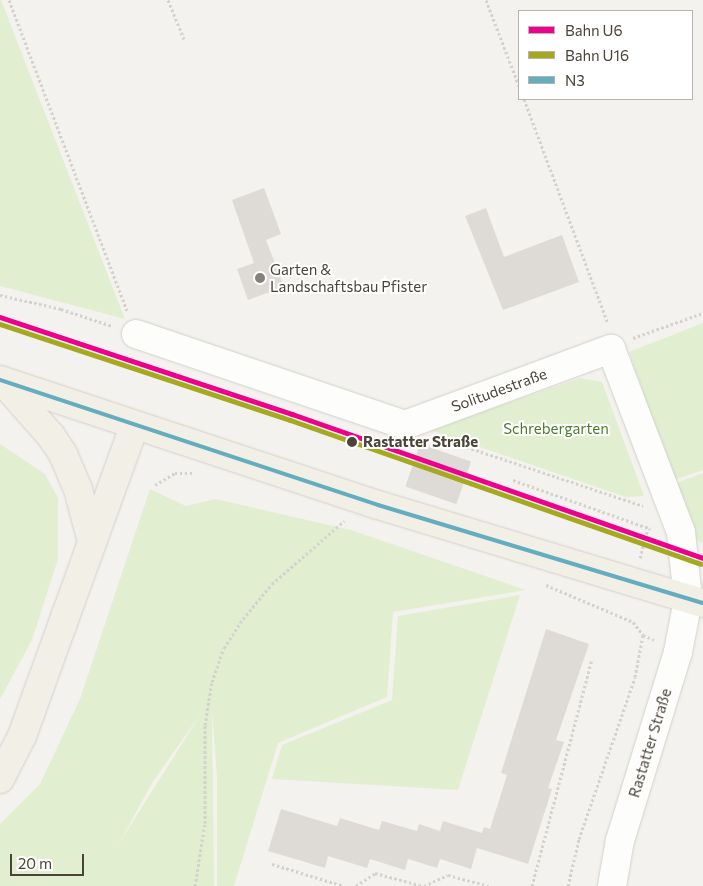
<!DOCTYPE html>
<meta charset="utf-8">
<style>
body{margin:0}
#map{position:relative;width:703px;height:886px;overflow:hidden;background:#f4f2ee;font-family:Commissioner,sans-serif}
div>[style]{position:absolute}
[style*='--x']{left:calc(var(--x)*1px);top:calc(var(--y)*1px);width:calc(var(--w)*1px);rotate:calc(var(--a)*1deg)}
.green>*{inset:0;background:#e1eecf}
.building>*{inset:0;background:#dedbd6;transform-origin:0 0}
.path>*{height:3px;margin-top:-1.5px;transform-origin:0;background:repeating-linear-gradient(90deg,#d3d2cc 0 2.5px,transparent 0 5px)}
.roads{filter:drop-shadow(0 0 1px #d2d0cb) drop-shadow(0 0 1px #d2d0cb)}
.minor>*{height:28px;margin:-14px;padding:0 14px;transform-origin:14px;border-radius:14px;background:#fdfdfc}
.major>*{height:28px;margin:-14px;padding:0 14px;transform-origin:14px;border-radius:14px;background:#f2efe6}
.bus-1>*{height:4px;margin:-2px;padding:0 2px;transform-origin:2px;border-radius:2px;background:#64adbf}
.rail-1>*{height:5px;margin:-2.5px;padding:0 2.5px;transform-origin:2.5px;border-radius:2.5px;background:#ec008c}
.rail-2>*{height:5px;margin:-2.5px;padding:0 2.5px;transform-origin:2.5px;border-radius:2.5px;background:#a4a91f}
.dots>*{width:14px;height:14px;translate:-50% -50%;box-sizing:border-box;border:2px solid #fff;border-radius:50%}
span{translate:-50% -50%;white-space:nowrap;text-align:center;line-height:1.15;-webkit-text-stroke:4px #fff;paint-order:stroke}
.poi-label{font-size:15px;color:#4b4439}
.left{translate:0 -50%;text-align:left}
.street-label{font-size:15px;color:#4b4439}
.park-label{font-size:15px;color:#4a7f2a}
.stop-label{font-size:15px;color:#4b4439;font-weight:700}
.legend{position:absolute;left:518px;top:10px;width:175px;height:90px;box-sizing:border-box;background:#fff;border:1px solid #b7b4b0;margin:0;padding:6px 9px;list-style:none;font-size:15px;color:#4b4439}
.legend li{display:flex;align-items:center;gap:10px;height:25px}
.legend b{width:25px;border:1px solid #b7b4b0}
.scale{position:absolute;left:10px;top:854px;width:74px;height:22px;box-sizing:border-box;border:2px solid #4b4439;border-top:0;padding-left:6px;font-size:15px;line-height:18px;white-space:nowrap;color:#4b4439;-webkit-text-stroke:4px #fff;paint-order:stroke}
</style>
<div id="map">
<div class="green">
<i style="clip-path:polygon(0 0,1px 0,125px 319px,0 286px)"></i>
<i style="clip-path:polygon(703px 323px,703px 470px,674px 480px,629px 352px)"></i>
<i style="clip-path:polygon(580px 378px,602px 382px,644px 496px,626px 497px,430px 430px)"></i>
<i style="clip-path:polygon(0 444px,45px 474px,58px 498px,58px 559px,32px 640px,0 699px)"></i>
<i style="clip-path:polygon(703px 473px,703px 543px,696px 540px,674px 484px)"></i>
<i style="clip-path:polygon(evenodd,150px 489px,186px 506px,215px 499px,351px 530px,526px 590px,393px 612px,387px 697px,278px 743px,234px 886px,217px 886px,217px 778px,212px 711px,214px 886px,0 886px,0 824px,40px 784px,80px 699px,150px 489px,202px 712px,116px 848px,116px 849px,152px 783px,202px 712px)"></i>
<i style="clip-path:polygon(520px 595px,458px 790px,272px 779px,282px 745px,392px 700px,398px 616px)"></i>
</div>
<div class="building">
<i style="clip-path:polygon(264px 188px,281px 234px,266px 240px,284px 287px,248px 300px,237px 269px,254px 263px,232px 200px)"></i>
<i style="clip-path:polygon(486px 208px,504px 257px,562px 235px,579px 282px,503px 310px,465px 216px)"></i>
<i style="left:420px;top:444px;width:54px;height:45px;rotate:19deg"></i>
<i style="clip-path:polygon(546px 629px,589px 644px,556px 740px,564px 742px,548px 788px,552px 789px,528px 864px,477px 848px,471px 869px,440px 859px,437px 868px,408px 859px,405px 870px,370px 859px,367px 868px,328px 856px,325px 868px,268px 851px,281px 809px,337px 826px,340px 818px,379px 830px,382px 821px,417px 831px,419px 824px,440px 831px,443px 821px,482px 833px,484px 827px,490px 829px,507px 775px,501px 773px)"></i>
</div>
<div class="path">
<i style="--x:9;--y:0;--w:332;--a:69.2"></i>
<i style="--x:168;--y:0;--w:42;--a:67.7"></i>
<i style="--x:486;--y:0;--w:92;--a:69"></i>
<i style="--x:524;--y:99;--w:240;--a:69.5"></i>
<i style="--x:0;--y:295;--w:63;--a:12.9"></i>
<i style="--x:61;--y:309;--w:54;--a:18.4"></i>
<i style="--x:633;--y:338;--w:74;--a:-19.7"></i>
<i style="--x:443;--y:439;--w:211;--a:18.5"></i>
<i style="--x:513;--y:480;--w:146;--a:19.5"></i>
<i style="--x:155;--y:485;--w:23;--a:-31"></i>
<i style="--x:175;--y:473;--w:19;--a:0"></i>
<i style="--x:640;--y:558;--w:31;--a:-75"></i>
<i style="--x:546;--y:585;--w:95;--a:23"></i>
<i style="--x:633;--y:622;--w:16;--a:52"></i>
<i style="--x:643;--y:635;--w:12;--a:24"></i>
<i style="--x:272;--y:864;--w:75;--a:17"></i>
<i style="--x:195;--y:886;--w:64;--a:-81"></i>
<i style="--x:205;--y:823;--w:98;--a:-90"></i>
<i style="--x:205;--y:725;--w:44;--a:-80.8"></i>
<i style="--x:212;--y:682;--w:36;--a:-71"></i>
<i style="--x:224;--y:648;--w:35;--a:-57"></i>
<i style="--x:243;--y:619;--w:45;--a:-50.4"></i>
<i style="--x:272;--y:584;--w:96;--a:-41.2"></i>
<i style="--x:356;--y:886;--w:23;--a:-34"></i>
<i style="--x:375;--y:873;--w:50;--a:15.2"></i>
<i style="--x:424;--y:886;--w:26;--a:-25"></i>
<i style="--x:448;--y:875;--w:42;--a:15"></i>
<i style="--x:532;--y:886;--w:235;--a:-75.2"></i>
<i style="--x:568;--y:886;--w:48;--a:-76.8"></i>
<i style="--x:579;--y:839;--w:171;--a:-70.9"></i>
<i style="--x:635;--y:677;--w:43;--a:-79.2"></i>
</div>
<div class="roads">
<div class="minor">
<i style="--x:136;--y:334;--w:284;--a:18.7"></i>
<i style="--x:405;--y:425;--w:220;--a:-20.3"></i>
<i style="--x:611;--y:349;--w:196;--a:69.1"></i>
<i style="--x:681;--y:532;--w:68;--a:84.1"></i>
<i style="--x:688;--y:600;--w:53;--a:100.9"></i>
<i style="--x:678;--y:652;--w:197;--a:107.1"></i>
<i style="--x:620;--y:840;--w:47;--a:99.9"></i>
</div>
<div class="major">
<i style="--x:0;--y:380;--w:398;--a:18.3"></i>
<i style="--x:378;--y:505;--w:339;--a:16.8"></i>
<i style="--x:4;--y:383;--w:71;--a:48.4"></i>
<i style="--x:51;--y:436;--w:22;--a:56"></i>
<i style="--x:63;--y:454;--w:38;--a:67"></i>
<i style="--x:78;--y:489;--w:55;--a:75.2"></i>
<i style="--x:0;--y:779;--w:48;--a:-62.9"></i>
<i style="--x:22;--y:736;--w:330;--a:-70.1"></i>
</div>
</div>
<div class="bus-1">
<i style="--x:0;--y:380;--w:398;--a:18.3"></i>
<i style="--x:378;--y:505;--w:339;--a:16.8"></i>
</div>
<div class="rail-1">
<i style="--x:0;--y:317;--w:308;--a:18.4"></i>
<i style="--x:292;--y:414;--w:435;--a:19.3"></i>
</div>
<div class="rail-2">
<i style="--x:0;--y:324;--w:305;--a:18.3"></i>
<i style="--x:290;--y:420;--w:435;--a:19.3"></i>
</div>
<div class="dots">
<i style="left:260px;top:278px;background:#868178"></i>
<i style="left:352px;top:442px;background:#4b4439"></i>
</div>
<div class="poi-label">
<span class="left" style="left:270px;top:278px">Garten &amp;<br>Landschaftsbau Pfister</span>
</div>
<div class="street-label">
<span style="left:499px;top:390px;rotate:-20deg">Solitudestraße</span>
<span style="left:650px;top:743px;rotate:-73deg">Rastatter Straße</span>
</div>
<div class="park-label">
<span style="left:556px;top:429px">Schrebergarten</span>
</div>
<div class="stop-label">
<span class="left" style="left:363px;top:442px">Rastatter Straße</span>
</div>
<ul class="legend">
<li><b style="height:6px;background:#ec008c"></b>Bahn U6</li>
<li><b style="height:6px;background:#a4a91f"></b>Bahn U16</li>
<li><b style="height:6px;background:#64adbf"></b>N3</li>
</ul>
<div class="scale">20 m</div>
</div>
